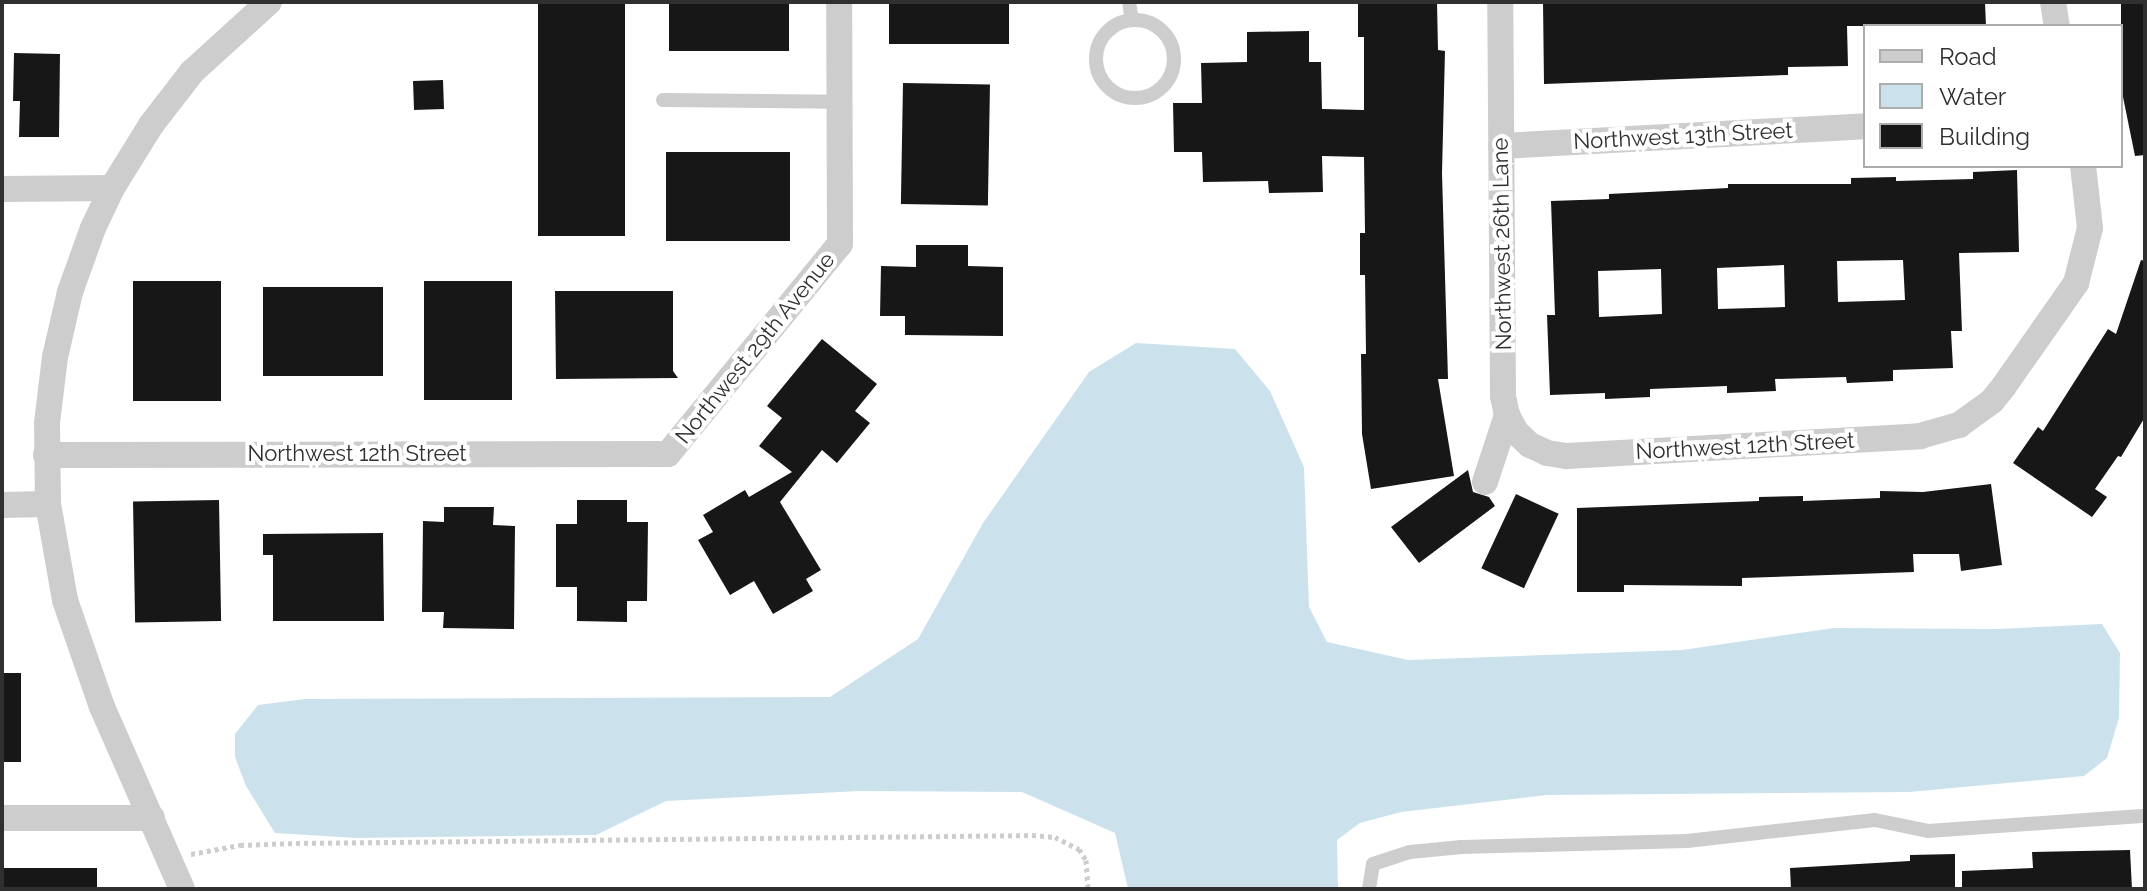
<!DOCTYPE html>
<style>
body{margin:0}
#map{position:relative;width:2147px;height:891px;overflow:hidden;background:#fff;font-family:Raleway,sans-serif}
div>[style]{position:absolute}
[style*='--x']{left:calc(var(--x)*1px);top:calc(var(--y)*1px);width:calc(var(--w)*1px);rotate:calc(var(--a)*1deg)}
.water>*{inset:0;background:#cbe2ed}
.building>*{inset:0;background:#171717;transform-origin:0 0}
.path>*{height:5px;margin-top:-2.5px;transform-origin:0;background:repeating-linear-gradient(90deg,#cdcdcd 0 4px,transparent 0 8px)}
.service>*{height:14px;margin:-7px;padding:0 7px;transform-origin:7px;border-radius:7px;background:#cdcdcd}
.service>.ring{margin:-7px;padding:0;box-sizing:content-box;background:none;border:14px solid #cdcdcd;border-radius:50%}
.minor>*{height:26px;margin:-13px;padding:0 13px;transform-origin:13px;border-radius:13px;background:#cdcdcd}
span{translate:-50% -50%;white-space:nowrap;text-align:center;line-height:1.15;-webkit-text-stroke:8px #fff;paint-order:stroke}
.street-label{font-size:22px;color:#303030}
.frame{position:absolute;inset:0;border:4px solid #303030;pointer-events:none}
.legend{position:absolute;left:1863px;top:24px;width:260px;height:144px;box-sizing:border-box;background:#fff;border:2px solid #acacac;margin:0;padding:10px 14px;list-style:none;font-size:24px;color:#303030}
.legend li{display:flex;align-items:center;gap:16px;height:40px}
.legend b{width:40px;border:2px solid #acacac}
</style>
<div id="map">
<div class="water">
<i style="clip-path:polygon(1136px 343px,1235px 349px,1270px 391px,1304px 467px,1309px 607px,1327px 642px,1408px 660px,1682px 650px,1834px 628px,1997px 629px,2102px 624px,2120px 653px,2119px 718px,2107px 758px,2084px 776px,1909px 792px,1547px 795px,1401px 812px,1360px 823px,1337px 840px,1338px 889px,1128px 889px,1115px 833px,1022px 792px,859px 791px,666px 801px,596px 835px,357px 838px,275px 833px,246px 786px,235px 757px,235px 734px,258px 705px,305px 699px,830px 697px,918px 639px,983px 523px,1089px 372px)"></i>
</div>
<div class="building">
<i style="left:538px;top:2px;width:87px;height:234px"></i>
<i style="left:669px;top:2px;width:120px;height:49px"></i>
<i style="left:889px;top:2px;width:120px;height:42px"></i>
<i style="clip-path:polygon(1358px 2px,1437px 2px,1438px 50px,1445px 51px,1442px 173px,1448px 379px,1438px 379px,1454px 476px,1371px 489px,1362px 434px,1361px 354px,1366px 354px,1365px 275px,1360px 275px,1360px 233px,1365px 233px,1364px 157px,1322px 156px,1323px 192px,1269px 193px,1268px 181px,1203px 182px,1202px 152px,1174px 152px,1173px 103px,1202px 103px,1201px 63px,1247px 62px,1247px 32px,1309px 31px,1309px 62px,1321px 62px,1322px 109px,1364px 110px,1364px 37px,1358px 37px)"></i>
<i style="clip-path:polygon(1543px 2px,1985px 2px,1986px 26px,1847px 26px,1848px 66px,1788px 67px,1788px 75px,1544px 84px)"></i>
<i style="clip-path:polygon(2121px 2px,2145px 2px,2145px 155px,2135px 156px,2121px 87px)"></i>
<i style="clip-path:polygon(14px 53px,60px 54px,59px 137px,19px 137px,20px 101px,13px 101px)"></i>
<i style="left:443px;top:80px;width:29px;height:30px;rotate:88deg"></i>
<i style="left:903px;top:83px;width:87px;height:121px;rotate:1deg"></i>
<i style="left:790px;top:152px;width:89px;height:124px;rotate:90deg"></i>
<i style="clip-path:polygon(evenodd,2017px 170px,2019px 252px,1959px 253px,1962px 331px,1951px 331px,1953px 368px,1893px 370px,1893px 381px,1847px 383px,1846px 377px,1775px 379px,1776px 391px,1727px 393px,1727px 386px,1650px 389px,1650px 397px,1605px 399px,1605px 393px,1550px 395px,1547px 315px,1555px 315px,1551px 201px,1609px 199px,1609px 194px,1728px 188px,1728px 184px,1851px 184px,1851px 178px,1896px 177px,1896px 181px,1973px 179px,1973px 172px,2017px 170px,1903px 260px,1905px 300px,1838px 302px,1837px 261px,1903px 260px,2017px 170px,1784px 265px,1785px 307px,1718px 309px,1717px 268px,1784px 265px,2017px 170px,1661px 269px,1662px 314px,1599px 317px,1598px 271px,1661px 269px)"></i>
<i style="clip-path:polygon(916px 245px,968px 245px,968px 266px,1003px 267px,1003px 336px,905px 335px,905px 316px,880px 316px,881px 266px,916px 267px)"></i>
<i style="clip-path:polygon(2141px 260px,2145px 261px,2145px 417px,2121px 457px,2118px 456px,2095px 489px,2107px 497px,2092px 517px,2013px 463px,2038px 427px,2043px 431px,2108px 329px,2116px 334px)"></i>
<i style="left:133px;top:281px;width:88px;height:120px"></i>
<i style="left:512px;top:281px;width:119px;height:88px;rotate:90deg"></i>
<i style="left:263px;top:287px;width:120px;height:89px"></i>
<i style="clip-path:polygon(555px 291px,673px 291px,673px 371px,678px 378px,556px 379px)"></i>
<i style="clip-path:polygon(822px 339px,877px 384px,855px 411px,870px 423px,837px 463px,822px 450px,780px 502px,821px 570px,806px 579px,813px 591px,773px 614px,754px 581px,730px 595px,698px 540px,713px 532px,703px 515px,745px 490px,749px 497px,792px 472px,759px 446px,782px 418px,767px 406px)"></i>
<i style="clip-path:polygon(1468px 470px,1473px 492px,1489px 497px,1495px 506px,1419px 563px,1391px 527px)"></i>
<i style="clip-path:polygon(1991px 484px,2002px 565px,1961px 571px,1959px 554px,1913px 554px,1914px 572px,1742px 578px,1742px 586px,1624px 585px,1624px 592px,1577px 592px,1577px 508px,1759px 501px,1759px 497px,1803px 496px,1803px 501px,1880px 498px,1880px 491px,1923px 492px)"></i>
<i style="left:1516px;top:494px;width:47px;height:82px;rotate:25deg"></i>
<i style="left:219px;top:500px;width:121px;height:86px;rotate:89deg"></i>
<i style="clip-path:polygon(577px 500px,627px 500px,627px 522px,648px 522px,647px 601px,627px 601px,627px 622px,577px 621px,577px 587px,556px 587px,556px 524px,577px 524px)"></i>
<i style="clip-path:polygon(444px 507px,494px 507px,493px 525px,515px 526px,514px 629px,443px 628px,444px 612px,422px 612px,423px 521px,444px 522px)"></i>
<i style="clip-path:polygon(383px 533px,384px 621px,273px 621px,273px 555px,263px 555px,263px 534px)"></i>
<i style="left:2px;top:673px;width:19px;height:89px"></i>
<i style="clip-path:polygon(2130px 850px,2132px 889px,1962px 889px,1962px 871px,2033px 868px,2032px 852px)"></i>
<i style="clip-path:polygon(1955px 854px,1955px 889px,1791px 889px,1790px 868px,1910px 861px,1910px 855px)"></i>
<i style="left:97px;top:868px;width:21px;height:95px;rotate:90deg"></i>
</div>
<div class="path">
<i style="--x:191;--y:854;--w:50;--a:-10.4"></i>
<i style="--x:240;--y:845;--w:56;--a:-2"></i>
<i style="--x:296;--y:843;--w:736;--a:-0.62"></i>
<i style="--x:1032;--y:835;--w:23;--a:5"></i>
<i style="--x:1055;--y:837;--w:27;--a:27"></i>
<i style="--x:1079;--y:849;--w:13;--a:58"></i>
<i style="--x:1086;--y:860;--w:29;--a:86"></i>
</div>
<div class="service">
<i style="--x:1129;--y:2;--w:18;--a:81"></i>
<i class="ring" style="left:1096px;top:20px;width:64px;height:64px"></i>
<i style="--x:663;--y:100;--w:177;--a:0.6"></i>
<i style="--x:1369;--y:889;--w:25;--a:-81"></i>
<i style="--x:1373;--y:864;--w:39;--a:-18"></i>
<i style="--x:1410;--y:852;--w:52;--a:-5.5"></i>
<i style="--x:1462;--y:847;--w:225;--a:-1.5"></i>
<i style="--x:1687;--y:841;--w:189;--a:-6.4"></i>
<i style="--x:1875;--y:820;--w:54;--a:11.7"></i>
<i style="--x:1928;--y:831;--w:218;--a:-4"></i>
</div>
<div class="minor">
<i style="--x:2053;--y:2;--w:24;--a:81"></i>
<i style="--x:1501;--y:146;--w:365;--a:-3.1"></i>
<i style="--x:2;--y:189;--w:110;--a:-0.5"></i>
<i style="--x:1507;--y:415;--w:19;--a:62"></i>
<i style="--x:1516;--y:432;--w:19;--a:43"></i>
<i style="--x:1530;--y:445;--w:19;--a:25"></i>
<i style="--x:1547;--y:453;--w:20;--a:9"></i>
<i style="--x:1567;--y:456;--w:354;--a:-3.2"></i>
<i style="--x:1920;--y:436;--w:41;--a:-15.8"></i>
<i style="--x:1959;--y:425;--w:41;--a:-36"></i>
<i style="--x:1992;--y:401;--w:19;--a:-51"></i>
<i style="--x:2004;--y:386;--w:126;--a:-55"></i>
<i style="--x:2076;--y:283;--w:57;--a:-75.7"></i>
<i style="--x:2090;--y:228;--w:62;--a:-96.4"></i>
<i style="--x:46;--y:455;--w:622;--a:-0.09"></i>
<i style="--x:668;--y:454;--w:271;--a:-50.7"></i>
<i style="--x:840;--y:244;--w:242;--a:-90.2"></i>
<i style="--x:1485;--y:482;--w:71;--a:-71.8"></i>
<i style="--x:1507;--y:415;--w:19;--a:-102"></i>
<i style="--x:1503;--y:396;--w:394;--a:-90.4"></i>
<i style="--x:2;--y:505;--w:46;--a:-1.2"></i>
<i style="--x:2;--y:818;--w:150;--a:0"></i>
<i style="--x:182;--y:889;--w:199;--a:-113.7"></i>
<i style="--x:102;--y:707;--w:113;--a:-109.1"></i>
<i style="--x:65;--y:600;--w:97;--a:-100"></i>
<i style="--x:48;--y:504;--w:81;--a:-90.7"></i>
<i style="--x:47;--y:423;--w:66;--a:-83.1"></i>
<i style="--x:55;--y:357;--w:67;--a:-77"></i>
<i style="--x:70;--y:292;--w:68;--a:-70.2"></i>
<i style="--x:93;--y:228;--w:44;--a:-64.6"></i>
<i style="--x:112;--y:188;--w:74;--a:-58.2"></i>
<i style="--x:151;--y:125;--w:67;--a:-52.3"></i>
<i style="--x:192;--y:72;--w:104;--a:-42.3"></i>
</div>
<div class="street-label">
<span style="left:1683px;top:136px;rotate:-3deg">Northwest 13th Street</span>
<span style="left:1502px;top:244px;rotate:-91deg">Northwest 26th Lane</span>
<span style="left:755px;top:348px;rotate:-51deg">Northwest 29th Avenue</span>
<span style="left:1745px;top:446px;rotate:-3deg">Northwest 12th Street</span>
<span style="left:357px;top:454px">Northwest 12th Street</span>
</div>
<div class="frame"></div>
<ul class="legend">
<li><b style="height:10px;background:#cdcdcd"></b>Road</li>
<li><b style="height:22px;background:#cbe2ed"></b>Water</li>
<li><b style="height:22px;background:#171717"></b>Building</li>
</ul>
</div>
